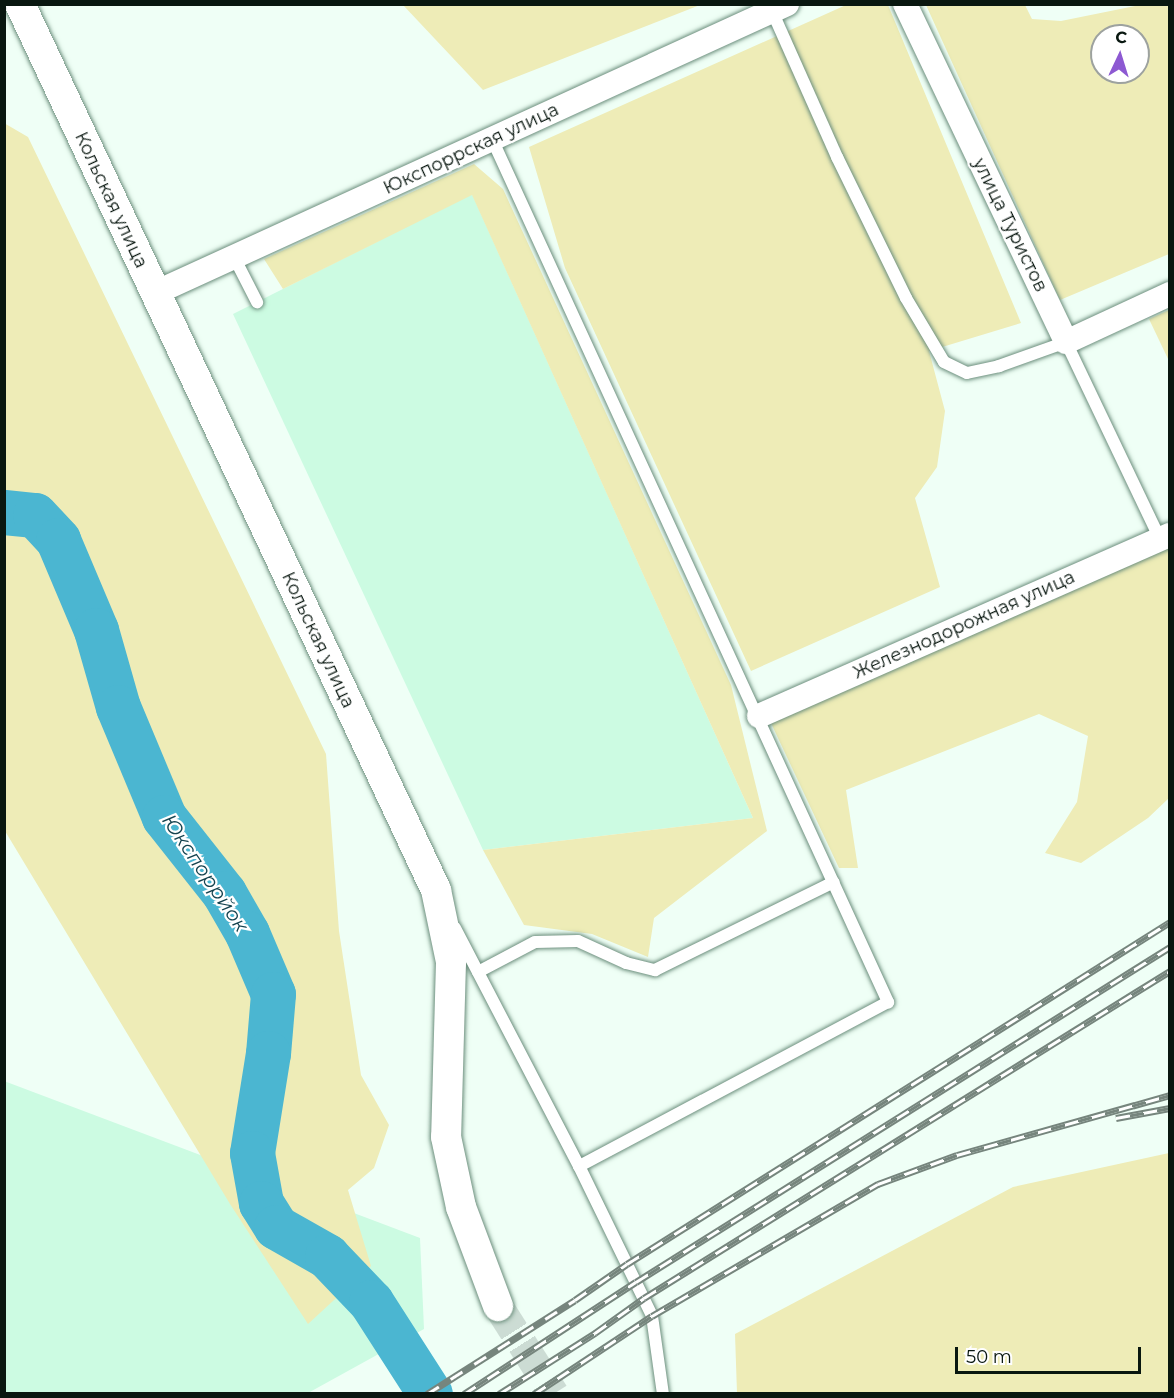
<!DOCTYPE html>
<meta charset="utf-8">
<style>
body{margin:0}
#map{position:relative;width:1174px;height:1398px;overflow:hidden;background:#effff6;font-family:Montserrat,sans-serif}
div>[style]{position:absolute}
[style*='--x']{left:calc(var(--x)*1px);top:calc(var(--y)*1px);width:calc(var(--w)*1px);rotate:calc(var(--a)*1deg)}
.built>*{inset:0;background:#ccfbe2}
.green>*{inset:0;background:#eeecb7}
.river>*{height:45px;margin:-22.5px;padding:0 22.5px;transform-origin:22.5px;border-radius:22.5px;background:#4bb6d1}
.tertiary-tunnel>*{height:30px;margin-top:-15px;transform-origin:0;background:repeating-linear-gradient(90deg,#ccdcd4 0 30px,transparent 0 45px)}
.roads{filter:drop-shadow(0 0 2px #6c8f7d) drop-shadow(0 0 2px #6c8f7d)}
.service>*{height:12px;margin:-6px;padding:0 6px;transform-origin:6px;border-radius:6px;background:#fff}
.minor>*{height:24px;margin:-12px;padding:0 12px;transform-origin:12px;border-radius:12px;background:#fff}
.tertiary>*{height:30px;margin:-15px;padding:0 15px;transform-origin:15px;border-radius:15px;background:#fff}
.rail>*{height:7px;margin-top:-3.5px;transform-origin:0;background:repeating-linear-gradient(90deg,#fff 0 14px,#76857d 0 28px);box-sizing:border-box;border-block:2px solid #76857d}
span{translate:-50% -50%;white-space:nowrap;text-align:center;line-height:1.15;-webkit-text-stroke:4.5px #fff;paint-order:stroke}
.street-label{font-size:18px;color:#091710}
.water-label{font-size:20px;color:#14434f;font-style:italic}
.frame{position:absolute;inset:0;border:6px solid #091710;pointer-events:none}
.north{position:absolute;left:1090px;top:24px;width:60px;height:60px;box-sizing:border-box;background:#fff;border:2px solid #9da29f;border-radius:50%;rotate:4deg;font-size:16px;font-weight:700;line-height:24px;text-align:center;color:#091710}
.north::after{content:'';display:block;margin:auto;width:21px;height:27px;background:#8d59d2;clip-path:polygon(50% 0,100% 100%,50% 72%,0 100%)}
.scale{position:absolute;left:955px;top:1347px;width:186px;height:27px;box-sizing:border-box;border:3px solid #091710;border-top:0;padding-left:8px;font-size:18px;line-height:21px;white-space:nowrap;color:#091710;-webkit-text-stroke:4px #fff;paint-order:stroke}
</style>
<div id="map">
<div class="built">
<i style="clip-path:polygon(472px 194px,753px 818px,483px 850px,233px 314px)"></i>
<i style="clip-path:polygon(4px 1081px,420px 1238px,424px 1329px,308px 1393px,5px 1393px)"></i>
</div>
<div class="green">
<i style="clip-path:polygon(403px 5px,700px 5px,483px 90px)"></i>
<i style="clip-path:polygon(846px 5px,888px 5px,1021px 323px,929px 351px,945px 411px,937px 467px,915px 498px,940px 587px,751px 671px,565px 268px,529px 147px)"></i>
<i style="clip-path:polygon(evenodd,926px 5px,1025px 5px,1032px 19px,1061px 21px,1140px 5px,1169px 5px,1169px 254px,1060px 300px,926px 5px,1102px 36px,1138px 36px,1138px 72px,1102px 72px,1102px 36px)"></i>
<i style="clip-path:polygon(4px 123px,28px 137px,326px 754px,339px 931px,361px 1075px,389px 1125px,374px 1168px,348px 1190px,371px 1266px,308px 1324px,230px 1204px,5px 831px)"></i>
<i style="clip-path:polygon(474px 164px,503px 189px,731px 685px,767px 831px,654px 918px,648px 957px,592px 934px,524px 925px,483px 850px,753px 818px,472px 195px,283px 289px,264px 259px)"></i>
<i style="clip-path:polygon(1169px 310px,1169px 361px,1149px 319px)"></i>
<i style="clip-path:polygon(1169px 547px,1169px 798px,1148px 818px,1081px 863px,1045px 853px,1077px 802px,1088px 736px,1039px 714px,846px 790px,858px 868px,839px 868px,770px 721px)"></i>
<i style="clip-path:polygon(1169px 1153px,1169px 1393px,737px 1393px,735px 1334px,1013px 1187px)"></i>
</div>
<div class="river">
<i style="--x:4;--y:512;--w:31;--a:6"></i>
<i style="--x:35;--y:515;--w:34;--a:47"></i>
<i style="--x:58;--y:540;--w:98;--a:67.1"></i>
<i style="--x:96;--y:630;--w:80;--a:74.1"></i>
<i style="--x:118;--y:707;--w:119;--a:67.3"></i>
<i style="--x:164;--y:817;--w:97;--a:51.7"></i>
<i style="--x:224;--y:893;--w:46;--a:60.1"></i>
<i style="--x:247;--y:933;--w:66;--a:66.9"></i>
<i style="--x:273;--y:994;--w:59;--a:94.8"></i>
<i style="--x:268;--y:1053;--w:101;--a:99.1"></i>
<i style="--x:252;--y:1153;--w:51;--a:79.8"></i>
<i style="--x:261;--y:1203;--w:28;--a:58"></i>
<i style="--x:276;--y:1227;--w:59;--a:29.6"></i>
<i style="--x:327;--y:1256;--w:64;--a:46.3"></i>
<i style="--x:371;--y:1302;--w:109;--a:57.3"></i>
</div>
<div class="tertiary-tunnel">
<i style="--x:498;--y:1306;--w:104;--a:57.5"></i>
</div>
<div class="roads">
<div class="service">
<i style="--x:772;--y:11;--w:160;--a:66"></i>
<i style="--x:837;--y:157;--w:157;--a:63.9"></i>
<i style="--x:906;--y:298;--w:74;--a:59.3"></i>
<i style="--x:944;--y:362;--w:25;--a:26"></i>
<i style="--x:967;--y:373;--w:33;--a:-12"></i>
<i style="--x:999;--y:366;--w:71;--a:-19.7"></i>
<i style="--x:1066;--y:342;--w:218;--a:64.5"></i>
<i style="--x:492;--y:139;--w:950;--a:65.35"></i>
<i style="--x:888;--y:1002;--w:350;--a:152"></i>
<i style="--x:234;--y:257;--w:51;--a:62.9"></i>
<i style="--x:455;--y:928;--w:268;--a:62.5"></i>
<i style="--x:579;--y:1166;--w:167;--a:64"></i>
<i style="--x:652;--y:1316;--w:79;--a:82"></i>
<i style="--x:478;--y:972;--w:64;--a:-27.8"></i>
<i style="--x:535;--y:942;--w:43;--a:-1.3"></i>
<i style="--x:578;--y:941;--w:53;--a:24.6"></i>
<i style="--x:626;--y:963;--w:30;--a:14"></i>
<i style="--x:655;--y:970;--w:199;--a:-26.2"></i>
</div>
<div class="minor">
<i style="--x:905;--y:4;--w:374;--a:64.5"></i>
<i style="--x:1066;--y:342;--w:115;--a:-24.8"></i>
<i style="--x:155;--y:293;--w:695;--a:-24.57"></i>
<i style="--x:759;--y:716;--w:449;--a:-23.8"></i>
</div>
<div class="tertiary">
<i style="--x:20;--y:4;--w:979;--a:64.85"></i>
<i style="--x:436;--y:890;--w:74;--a:78.2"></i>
<i style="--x:451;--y:962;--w:175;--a:91.6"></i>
<i style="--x:446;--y:1137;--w:72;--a:77.9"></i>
<i style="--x:461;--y:1207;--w:106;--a:69.5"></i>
</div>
</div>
<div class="rail">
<i style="--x:1116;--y:1118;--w:55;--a:-10.5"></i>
<i style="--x:427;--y:1394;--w:175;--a:-32.4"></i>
<i style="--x:575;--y:1300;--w:63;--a:-34.7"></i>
<i style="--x:627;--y:1264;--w:642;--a:-32.2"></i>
<i style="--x:464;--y:1394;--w:205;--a:-33.1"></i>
<i style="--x:636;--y:1282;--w:630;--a:-32.1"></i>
<i style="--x:499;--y:1394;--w:114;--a:-32.4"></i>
<i style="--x:595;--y:1333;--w:60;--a:-35.5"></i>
<i style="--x:644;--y:1298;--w:619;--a:-31.87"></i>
<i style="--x:534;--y:1394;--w:141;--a:-33.5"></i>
<i style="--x:652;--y:1316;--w:262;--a:-30.3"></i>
<i style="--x:878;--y:1184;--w:84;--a:-20.2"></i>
<i style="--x:957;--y:1155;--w:221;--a:-15.7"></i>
</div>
<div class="street-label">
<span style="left:471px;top:149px;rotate:-25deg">Юкспоррская улица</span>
<span style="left:111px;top:200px;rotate:65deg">Кольская улица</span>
<span style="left:1010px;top:225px;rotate:64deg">улица Туристов</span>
<span style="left:964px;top:625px;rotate:-24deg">Железнодорожная улица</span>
<span style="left:318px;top:640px;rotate:65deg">Кольская улица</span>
</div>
<div class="water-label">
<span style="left:205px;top:873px;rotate:56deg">Юкспоррйок</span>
</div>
<div class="frame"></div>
<div class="north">С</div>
<div class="scale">50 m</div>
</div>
